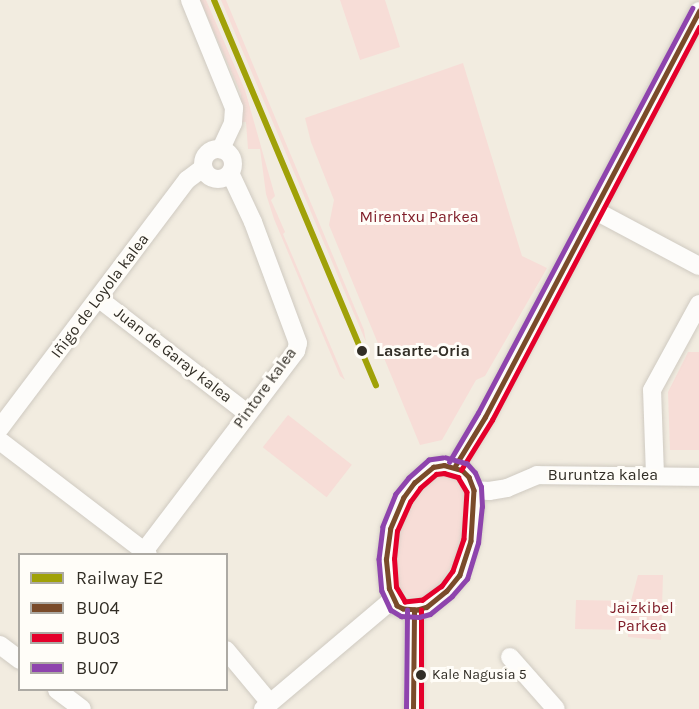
<!DOCTYPE html>
<meta charset="utf-8">
<style>
body{margin:0}
#map{position:relative;width:699px;height:709px;overflow:hidden;background:#f2ece0;font-family:Karla,sans-serif}
div>[style]{position:absolute}
[style*='--x']{left:calc(var(--x)*1px);top:calc(var(--y)*1px);width:calc(var(--w)*1px);rotate:calc(var(--a)*1deg)}
.green>*{inset:0;background:#f7ddd7;transform-origin:0 0}
.roads{filter:drop-shadow(0 0 2px #cfcac1) drop-shadow(0 0 2px #cfcac1)}
.minor>*{height:18px;margin:-9px;padding:0 9px;transform-origin:9px;border-radius:9px;background:#fdfcfa}
.minor>.ring{margin:-9px;padding:0;box-sizing:content-box;background:none;border:18px solid #fdfcfa;border-radius:50%}
.bus-1>*{height:4.5px;margin:-2.25px;padding:0 2.25px;transform-origin:2.25px;border-radius:2.25px;background:#7a4b2a}
.bus-2>*{height:4.5px;margin:-2.25px;padding:0 2.25px;transform-origin:2.25px;border-radius:2.25px;background:#e4002b}
.bus-3>*{height:4.5px;margin:-2.25px;padding:0 2.25px;transform-origin:2.25px;border-radius:2.25px;background:#8e44ad}
.rail-1>*{height:6px;margin:-3px;padding:0 3px;transform-origin:3px;border-radius:3px;background:#a0a108}
.dots>*{width:16px;height:16px;translate:-50% -50%;box-sizing:border-box;border:3px solid #fffdf8;border-radius:50%}
span{translate:-50% -50%;white-space:nowrap;text-align:center;line-height:1.15;-webkit-text-stroke:6px #fffdf8;paint-order:stroke}
.bus-label{font-size:14px;color:#322e26}
.left{translate:0 -50%;text-align:left}
.park-label{font-size:16px;color:#7f1c27}
.street-label{font-size:16px;color:#322e26}
.stop-label{font-size:16px;color:#322e26;font-weight:700}
.legend{position:absolute;left:18px;top:553px;width:210px;height:138px;box-sizing:border-box;background:#fffdf8;border:2px solid #adaaa4;margin:0;padding:8px 10px;list-style:none;font-size:18px;color:#322e26}
.legend li{display:flex;align-items:center;gap:12px;height:30px}
.legend b{width:30px;border:2px solid #adaaa4}
</style>
<div id="map">
<div class="green">
<i style="clip-path:polygon(200px 0,206px 0,245px 90px,275px 196px,271px 200px,285px 232px,283px 234px,345px 380px,340px 376px,274px 219px,266px 194px,260px 149px,248px 149px,246px 122px,241px 122px,241px 94px)"></i>
<i style="clip-path:polygon(221px 0,226px 0,364px 330px,366px 342px)"></i>
<i style="clip-path:polygon(340px 0,385px 0,400px 47px,360px 60px)"></i>
<i style="clip-path:polygon(463px 63px,522px 256px,547px 268px,485px 376px,476px 380px,442px 440px,420px 445px,329px 225px,334px 200px,311px 142px,305px 118px)"></i>
<i style="clip-path:polygon(688px 352px,699px 352px,699px 450px,670px 450px,668px 392px)"></i>
<i style="left:288px;top:415px;width:81px;height:41px;rotate:38deg"></i>
<i style="clip-path:polygon(443px 472px,461px 479px,468px 500px,463px 540px,457px 559px,433px 592px,422px 598px,410px 597px,401px 590px,397px 581px,395px 564px,402px 523px,421px 489px)"></i>
<i style="clip-path:polygon(638px 575px,663px 575px,661px 640px,628px 637px,628px 630px,575px 629px,576px 600px,631px 601px)"></i>
</div>
<div class="roads">
<div class="minor">
<i style="--x:190;--y:0;--w:117;--a:67.8"></i>
<i style="--x:234;--y:108;--w:15;--a:94"></i>
<i style="--x:233;--y:123;--w:29;--a:115"></i>
<i class="ring" style="left:203px;top:149px;width:12px;height:12px"></i>
<i style="--x:594;--y:210;--w:119;--a:28.1"></i>
<i style="--x:98;--y:298;--w:188;--a:37.7"></i>
<i style="--x:0;--y:428;--w:311;--a:-53"></i>
<i style="--x:187;--y:180;--w:20;--a:-37"></i>
<i style="--x:0;--y:441;--w:186;--a:37.4"></i>
<i style="--x:444;--y:465;--w:19;--a:16"></i>
<i style="--x:462;--y:470;--w:10;--a:45"></i>
<i style="--x:469;--y:477;--w:14;--a:69"></i>
<i style="--x:474;--y:490;--w:17;--a:87"></i>
<i style="--x:475;--y:507;--w:34;--a:97"></i>
<i style="--x:471;--y:541;--w:36;--a:108"></i>
<i style="--x:460;--y:575;--w:21;--a:129"></i>
<i style="--x:447;--y:591;--w:26;--a:141"></i>
<i style="--x:427;--y:607;--w:9;--a:162"></i>
<i style="--x:418;--y:610;--w:15;--a:-176"></i>
<i style="--x:403;--y:609;--w:7;--a:-153"></i>
<i style="--x:397;--y:606;--w:19;--a:-115"></i>
<i style="--x:389;--y:589;--w:30;--a:-96"></i>
<i style="--x:386;--y:559;--w:30;--a:-82"></i>
<i style="--x:390;--y:529;--w:34;--a:-67"></i>
<i style="--x:403;--y:498;--w:19;--a:-54"></i>
<i style="--x:414;--y:483;--w:25;--a:-40"></i>
<i style="--x:433;--y:467;--w:11;--a:-10"></i>
<i style="--x:455;--y:466;--w:57;--a:-58.5"></i>
<i style="--x:485;--y:417;--w:459;--a:-62.2"></i>
<i style="--x:655;--y:475;--w:85;--a:-92"></i>
<i style="--x:652;--y:390;--w:98;--a:-61.3"></i>
<i style="--x:474;--y:490;--w:15;--a:4"></i>
<i style="--x:489;--y:491;--w:18;--a:-9"></i>
<i style="--x:507;--y:488;--w:33;--a:-23"></i>
<i style="--x:537;--y:475;--w:162;--a:0.7"></i>
<i style="--x:145;--y:550;--w:250;--a:-52.8"></i>
<i style="--x:296;--y:351;--w:8;--a:-76"></i>
<i style="--x:298;--y:343;--w:129;--a:-110.4"></i>
<i style="--x:253;--y:222;--w:54;--a:-115.1"></i>
<i style="--x:0;--y:645;--w:25;--a:37"></i>
<i style="--x:226;--y:650;--w:69;--a:50.3"></i>
<i style="--x:510;--y:657;--w:69;--a:48.5"></i>
<i style="--x:57;--y:690;--w:31;--a:37"></i>
<i style="--x:263;--y:709;--w:169;--a:-40.2"></i>
<i style="--x:413;--y:709;--w:99;--a:-89.4"></i>
</div>
</div>
<div class="bus-1">
<i style="--x:444;--y:465;--w:19;--a:16"></i>
<i style="--x:462;--y:470;--w:10;--a:45"></i>
<i style="--x:469;--y:477;--w:14;--a:69"></i>
<i style="--x:474;--y:490;--w:51;--a:93.4"></i>
<i style="--x:471;--y:541;--w:36;--a:108"></i>
<i style="--x:460;--y:575;--w:21;--a:129"></i>
<i style="--x:447;--y:591;--w:26;--a:141"></i>
<i style="--x:427;--y:607;--w:9;--a:162"></i>
<i style="--x:418;--y:610;--w:15;--a:-176"></i>
<i style="--x:403;--y:609;--w:7;--a:-153"></i>
<i style="--x:397;--y:606;--w:19;--a:-115"></i>
<i style="--x:389;--y:589;--w:30;--a:-96"></i>
<i style="--x:386;--y:559;--w:30;--a:-82"></i>
<i style="--x:390;--y:529;--w:34;--a:-67"></i>
<i style="--x:403;--y:498;--w:19;--a:-54"></i>
<i style="--x:414;--y:483;--w:25;--a:-40"></i>
<i style="--x:433;--y:467;--w:11;--a:-10"></i>
<i style="--x:455;--y:466;--w:57;--a:-58.5"></i>
<i style="--x:485;--y:417;--w:459;--a:-62.2"></i>
<i style="--x:413;--y:709;--w:99;--a:-89.4"></i>
</div>
<div class="bus-2">
<i style="--x:461;--y:470;--w:59;--a:-58.2"></i>
<i style="--x:492;--y:420;--w:444;--a:-62.2"></i>
<i style="--x:444;--y:473;--w:15;--a:16"></i>
<i style="--x:458;--y:477;--w:17;--a:59"></i>
<i style="--x:467;--y:492;--w:47;--a:93.7"></i>
<i style="--x:464;--y:539;--w:34;--a:109"></i>
<i style="--x:453;--y:571;--w:19;--a:126"></i>
<i style="--x:442;--y:586;--w:24;--a:144"></i>
<i style="--x:423;--y:600;--w:18;--a:174"></i>
<i style="--x:405;--y:602;--w:17;--a:-121"></i>
<i style="--x:396;--y:587;--w:28;--a:-94"></i>
<i style="--x:394;--y:559;--w:28;--a:-84"></i>
<i style="--x:397;--y:531;--w:32;--a:-66"></i>
<i style="--x:410;--y:502;--w:17;--a:-54"></i>
<i style="--x:420;--y:488;--w:21;--a:-41"></i>
<i style="--x:436;--y:474;--w:8;--a:-7"></i>
<i style="--x:421;--y:709;--w:99;--a:-90"></i>
</div>
<div class="bus-3">
<i style="--x:443;--y:458;--w:14;--a:172"></i>
<i style="--x:429;--y:460;--w:27;--a:138"></i>
<i style="--x:409;--y:478;--w:21;--a:129"></i>
<i style="--x:396;--y:494;--w:35;--a:112"></i>
<i style="--x:383;--y:527;--w:32;--a:97"></i>
<i style="--x:379;--y:559;--w:32;--a:85"></i>
<i style="--x:382;--y:591;--w:21;--a:65"></i>
<i style="--x:391;--y:610;--w:12;--a:31"></i>
<i style="--x:401;--y:616;--w:18;--a:3"></i>
<i style="--x:419;--y:617;--w:11;--a:-15"></i>
<i style="--x:430;--y:614;--w:28;--a:-39"></i>
<i style="--x:452;--y:596;--w:23;--a:-49"></i>
<i style="--x:467;--y:579;--w:38;--a:-73"></i>
<i style="--x:478;--y:543;--w:36;--a:-84"></i>
<i style="--x:482;--y:507;--w:20;--a:-93"></i>
<i style="--x:481;--y:487;--w:15;--a:-113"></i>
<i style="--x:475;--y:473;--w:12;--a:-132"></i>
<i style="--x:467;--y:464;--w:22;--a:-164"></i>
<i style="--x:449;--y:462;--w:57;--a:-59.4"></i>
<i style="--x:478;--y:413;--w:458;--a:-62.1"></i>
<i style="--x:406;--y:709;--w:99;--a:-89.4"></i>
</div>
<div class="rail-1">
<i style="--x:214;--y:0;--w:418;--a:67.2"></i>
</div>
<div class="dots">
<i style="left:362px;top:351px;background:#322e26"></i>
<i style="left:421px;top:675px;background:#322e26"></i>
</div>
<div class="bus-label">
<span class="left" style="left:432px;top:675px">Kale Nagusia 5</span>
</div>
<div class="park-label">
<span style="left:419px;top:217px">Mirentxu Parkea</span>
<span style="left:642px;top:617px">Jaizkibel<br>Parkea</span>
</div>
<div class="street-label">
<span style="left:100px;top:296px;rotate:-53deg">Iñigo de Loyola kalea</span>
<span style="left:173px;top:355px;rotate:38deg">Juan de Garay kalea</span>
<span style="left:265px;top:388px;rotate:-54deg">Pintore kalea</span>
<span style="left:603px;top:475px">Buruntza kalea</span>
</div>
<div class="stop-label">
<span class="left" style="left:376px;top:351px">Lasarte-Oria</span>
</div>
<ul class="legend">
<li><b style="height:8px;background:#a0a108"></b>Railway E2</li>
<li><b style="height:8px;background:#7a4b2a"></b>BU04</li>
<li><b style="height:8px;background:#e4002b"></b>BU03</li>
<li><b style="height:8px;background:#8e44ad"></b>BU07</li>
</ul>
</div>
